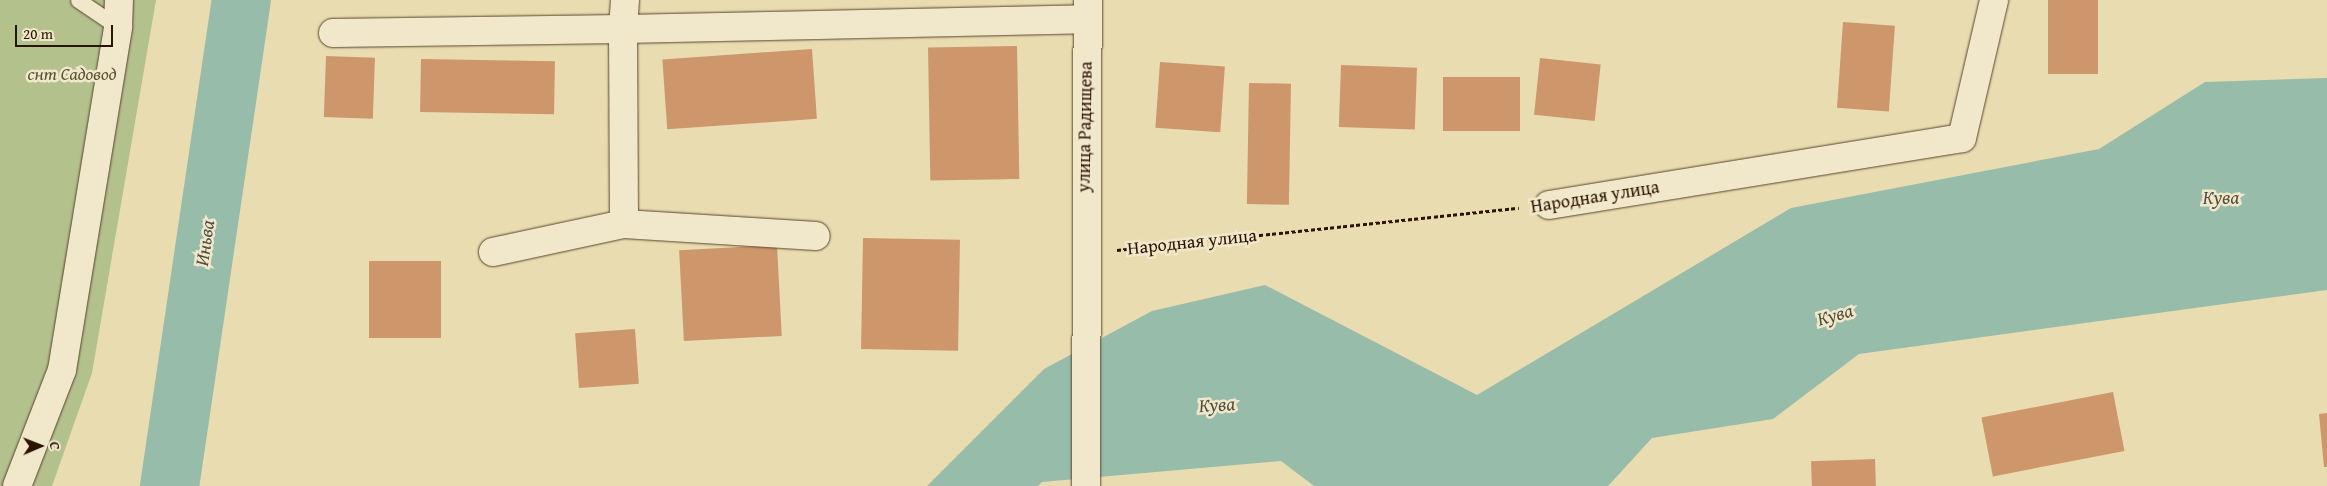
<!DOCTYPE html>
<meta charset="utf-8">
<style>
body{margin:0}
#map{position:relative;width:2327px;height:486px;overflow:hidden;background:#e9dcb0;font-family:"Gentium Book Plus",serif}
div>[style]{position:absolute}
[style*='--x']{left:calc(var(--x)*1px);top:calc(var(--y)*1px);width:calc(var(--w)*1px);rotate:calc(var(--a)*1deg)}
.green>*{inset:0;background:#b3c18d}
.water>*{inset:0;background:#97bcaa}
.river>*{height:59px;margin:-29.5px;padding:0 29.5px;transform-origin:29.5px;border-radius:29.5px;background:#97bcaa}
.building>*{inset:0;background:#ce966b;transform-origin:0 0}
.path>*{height:3px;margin-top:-1.5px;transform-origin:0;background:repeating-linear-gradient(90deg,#2b1300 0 4px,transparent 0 6.5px)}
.roads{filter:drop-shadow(0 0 1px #5a452c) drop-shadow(0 0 1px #5a452c)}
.service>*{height:15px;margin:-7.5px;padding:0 7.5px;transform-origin:7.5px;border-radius:7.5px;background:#f1e8cc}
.minor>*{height:28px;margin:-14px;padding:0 14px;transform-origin:14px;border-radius:14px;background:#f1e8cc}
.tertiary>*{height:28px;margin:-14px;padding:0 14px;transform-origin:14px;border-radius:14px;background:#f1e8cc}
span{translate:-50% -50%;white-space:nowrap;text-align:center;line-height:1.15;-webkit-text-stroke:5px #f1e8cc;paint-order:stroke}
.park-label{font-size:18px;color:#5b5031;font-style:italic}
.street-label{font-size:18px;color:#2b1300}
.water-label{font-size:19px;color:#514e3c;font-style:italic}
.north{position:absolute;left:15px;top:421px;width:50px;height:50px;-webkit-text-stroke:4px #f1e8cc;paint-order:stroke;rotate:89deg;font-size:14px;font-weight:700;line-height:20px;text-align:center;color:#2b1300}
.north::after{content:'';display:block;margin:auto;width:18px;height:22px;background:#2b1300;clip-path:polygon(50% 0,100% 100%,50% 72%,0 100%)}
.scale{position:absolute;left:15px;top:25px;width:98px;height:22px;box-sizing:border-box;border:2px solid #2b1300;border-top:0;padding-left:6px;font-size:15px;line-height:18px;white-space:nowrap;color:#2b1300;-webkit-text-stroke:4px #f1e8cc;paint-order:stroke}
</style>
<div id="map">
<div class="green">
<i style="clip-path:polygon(0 0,156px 0,92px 373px,52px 486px,0 486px)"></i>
</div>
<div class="water">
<i style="clip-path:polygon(2327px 78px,2327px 290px,1859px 354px,1773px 419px,1652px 438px,1608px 486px,1314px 486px,1281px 461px,1042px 482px,1038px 486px,927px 486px,1044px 369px,1152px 311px,1265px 285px,1477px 395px,1791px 208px,2099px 149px,2205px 82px)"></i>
</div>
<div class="river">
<i style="--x:169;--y:486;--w:491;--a:-81.6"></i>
</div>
<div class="building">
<i style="left:2048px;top:0;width:50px;height:74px"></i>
<i style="left:1843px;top:22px;width:52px;height:86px;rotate:4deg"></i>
<i style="left:1017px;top:46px;width:133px;height:89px;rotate:89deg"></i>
<i style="left:812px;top:49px;width:70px;height:150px;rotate:86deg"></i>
<i style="left:326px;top:56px;width:49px;height:61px;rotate:2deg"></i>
<i style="left:1540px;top:58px;width:61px;height:57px;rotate:6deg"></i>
<i style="left:421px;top:59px;width:134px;height:53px;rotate:1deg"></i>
<i style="left:1160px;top:62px;width:65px;height:66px;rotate:4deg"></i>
<i style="left:1341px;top:65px;width:76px;height:62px;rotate:2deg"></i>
<i style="left:1443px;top:77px;width:77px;height:54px"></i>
<i style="left:1249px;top:83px;width:42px;height:121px;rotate:1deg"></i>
<i style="left:863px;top:238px;width:97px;height:111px;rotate:1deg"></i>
<i style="left:777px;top:245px;width:91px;height:98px;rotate:87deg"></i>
<i style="left:369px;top:261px;width:72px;height:77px"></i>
<i style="left:635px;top:329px;width:55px;height:60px;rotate:86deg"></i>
<i style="left:2113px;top:392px;width:60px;height:134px;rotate:79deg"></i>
<i style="clip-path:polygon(2327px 413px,2327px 467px,2324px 467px,2319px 414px)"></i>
<i style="left:1875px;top:459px;width:27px;height:64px;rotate:88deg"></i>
</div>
<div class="path">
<i style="--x:1117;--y:250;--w:404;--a:-6"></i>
</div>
<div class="roads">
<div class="service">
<i style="--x:78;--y:0;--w:48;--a:34"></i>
</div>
<div class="minor">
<i style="--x:625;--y:0;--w:29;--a:94"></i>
<i style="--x:623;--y:29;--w:463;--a:-1.2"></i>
<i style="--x:333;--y:33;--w:290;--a:-0.8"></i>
<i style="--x:623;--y:29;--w:195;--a:89.7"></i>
<i style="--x:1549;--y:205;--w:418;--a:-9.2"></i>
<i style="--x:1962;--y:138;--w:142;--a:-76.9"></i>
<i style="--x:493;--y:252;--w:134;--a:-12.1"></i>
<i style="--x:624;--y:224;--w:192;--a:3.6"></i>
<i style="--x:17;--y:486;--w:124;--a:-68.8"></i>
<i style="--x:62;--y:370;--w:348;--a:-80.7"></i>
<i style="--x:118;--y:27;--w:27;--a:-88"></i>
</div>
<div class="tertiary">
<i style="--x:1086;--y:486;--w:486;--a:-89.8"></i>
</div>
</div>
<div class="park-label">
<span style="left:72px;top:74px">снт Садовод</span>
</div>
<div class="street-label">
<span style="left:1085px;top:127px;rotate:-89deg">улица Радищева</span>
<span style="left:1595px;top:197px;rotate:-9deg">Народная улица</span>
<span style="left:1192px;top:242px;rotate:-6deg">Народная улица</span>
</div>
<div class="water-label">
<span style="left:2221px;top:198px">Кува</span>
<span style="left:205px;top:243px;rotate:-82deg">Иньва</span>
<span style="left:1835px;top:315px;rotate:-16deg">Кува</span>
<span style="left:1217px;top:405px;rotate:-4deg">Кува</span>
</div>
<div class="north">С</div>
<div class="scale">20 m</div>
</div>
